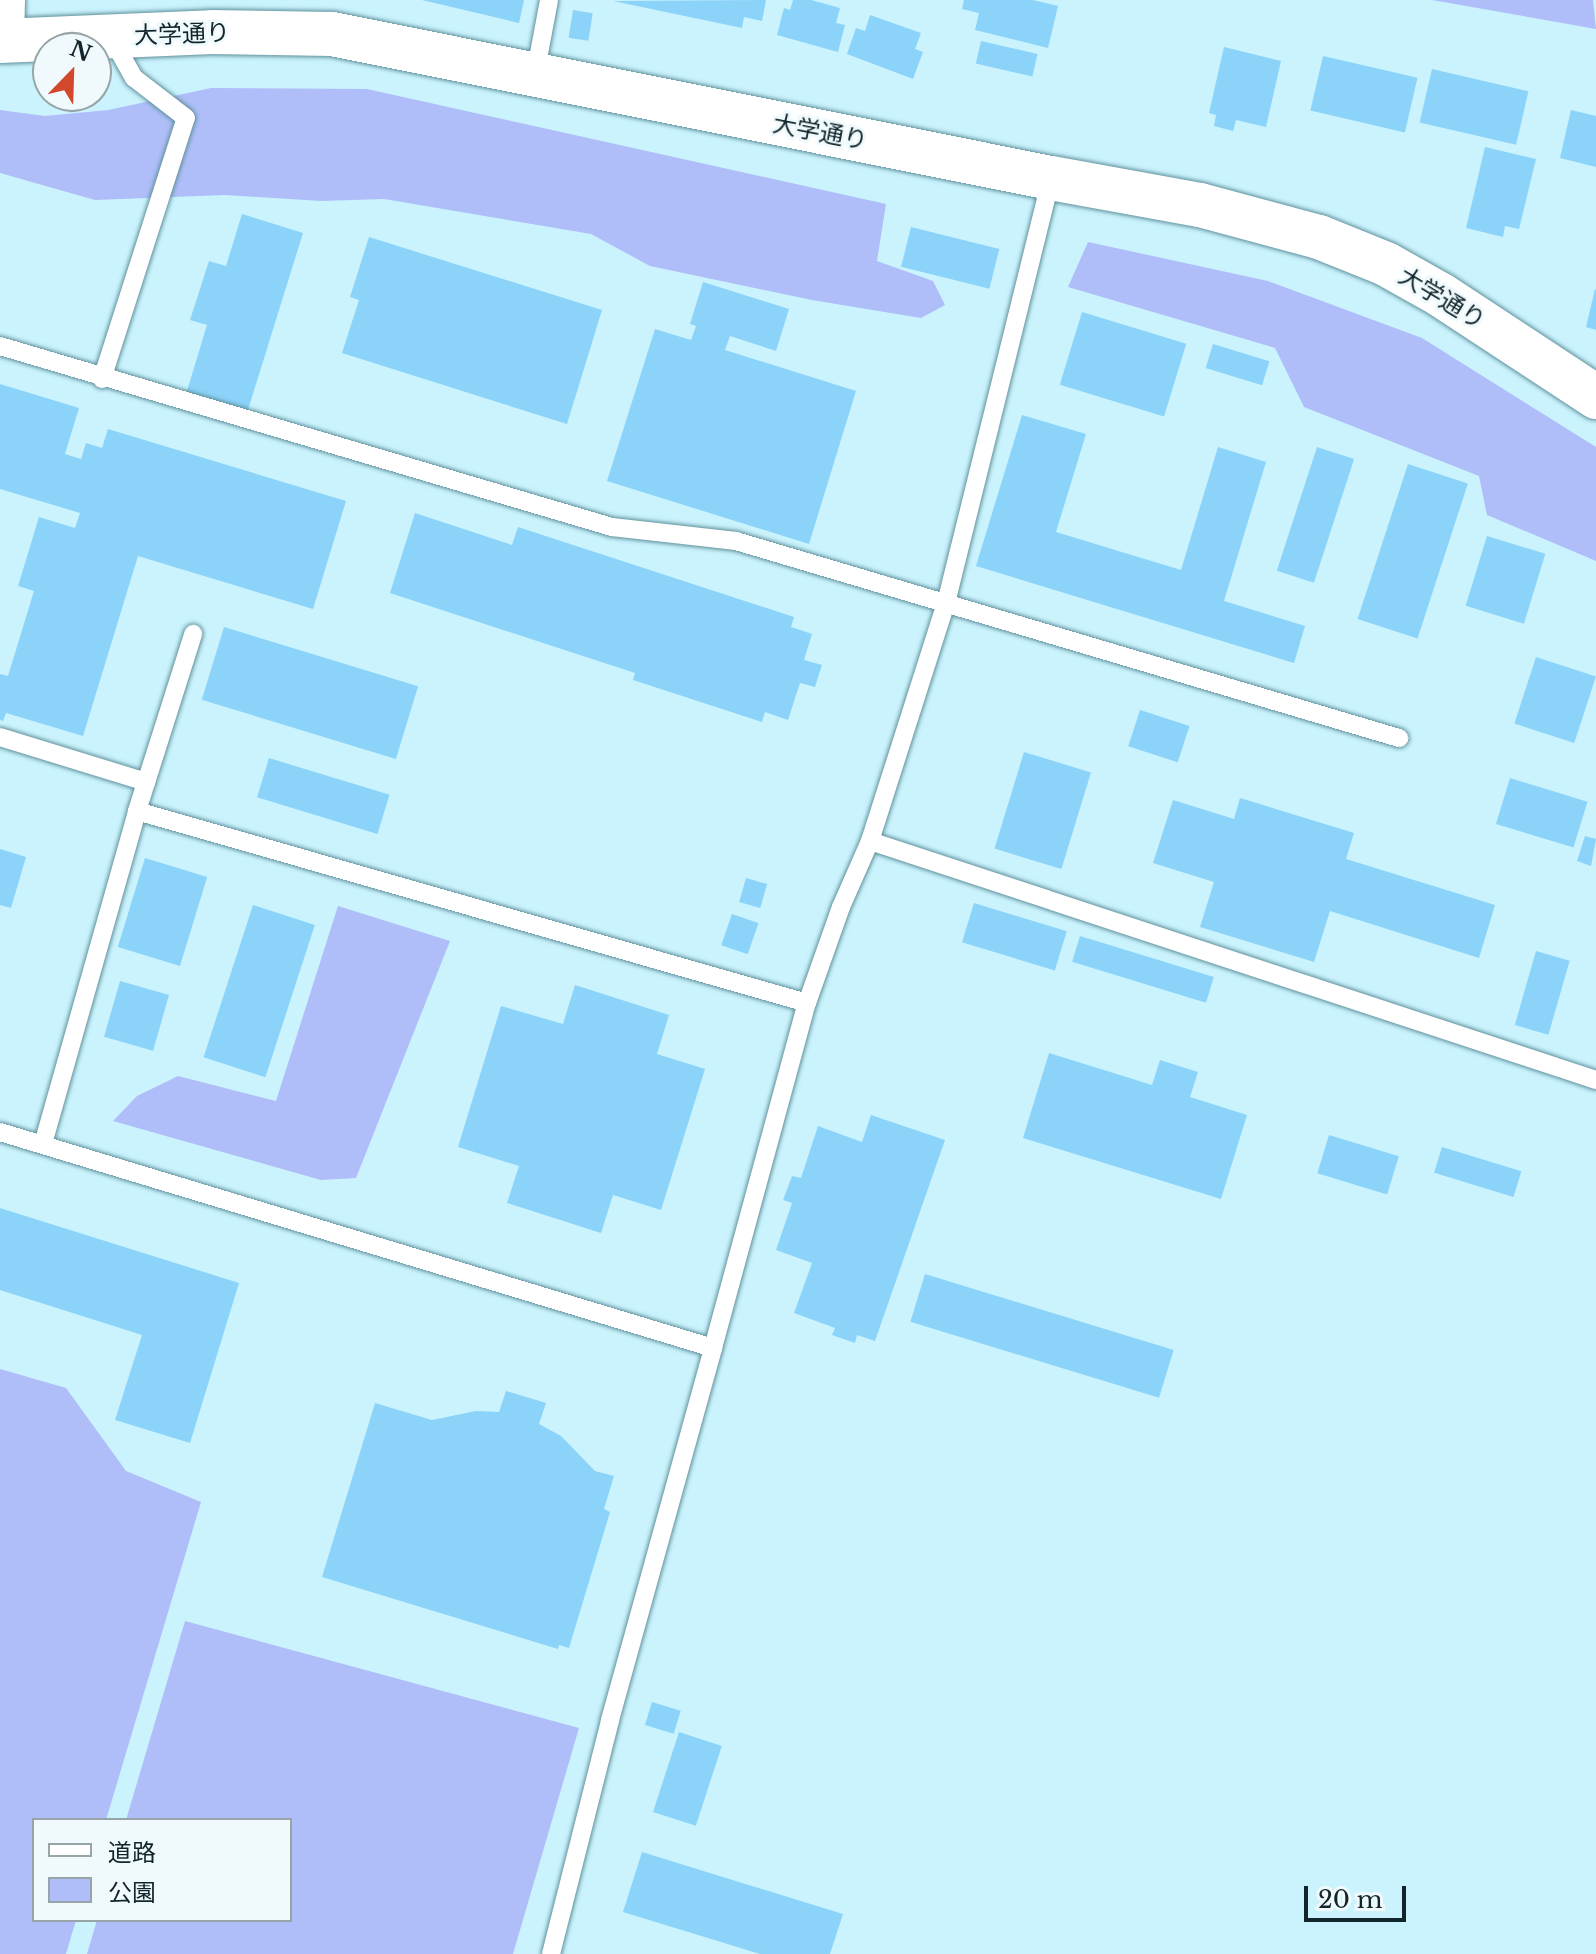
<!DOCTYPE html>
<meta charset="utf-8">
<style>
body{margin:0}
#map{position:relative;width:1596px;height:1954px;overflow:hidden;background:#caf3fd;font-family:"Libre Baskerville","Noto Sans JP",serif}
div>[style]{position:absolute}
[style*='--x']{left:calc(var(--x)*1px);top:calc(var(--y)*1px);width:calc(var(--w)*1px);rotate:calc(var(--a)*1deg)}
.green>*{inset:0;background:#afbef9}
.building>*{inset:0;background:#8cd3fa;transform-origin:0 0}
.roads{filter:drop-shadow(0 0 2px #60919d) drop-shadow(0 0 2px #60919d)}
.service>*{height:18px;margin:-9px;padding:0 9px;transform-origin:9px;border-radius:9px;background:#fff}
.minor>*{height:36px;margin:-18px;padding:0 18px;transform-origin:18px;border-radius:18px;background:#fff}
.tertiary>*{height:44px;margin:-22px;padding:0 22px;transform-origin:22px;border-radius:22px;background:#fff}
span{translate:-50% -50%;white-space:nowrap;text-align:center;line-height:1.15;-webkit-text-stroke:6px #f0fafd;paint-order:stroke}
.street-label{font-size:24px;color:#11252a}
.legend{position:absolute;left:32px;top:1818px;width:260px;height:104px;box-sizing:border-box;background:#f0fafd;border:2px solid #97a5a9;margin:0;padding:10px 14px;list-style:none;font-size:24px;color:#11252a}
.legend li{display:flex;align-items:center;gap:16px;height:40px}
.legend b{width:40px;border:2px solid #97a5a9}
.north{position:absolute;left:32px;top:32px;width:80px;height:80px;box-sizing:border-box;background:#f0fafd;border:2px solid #97a5a9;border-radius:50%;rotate:23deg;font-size:22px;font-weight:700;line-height:32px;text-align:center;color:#11252a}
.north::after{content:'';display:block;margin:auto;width:28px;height:36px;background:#d3482c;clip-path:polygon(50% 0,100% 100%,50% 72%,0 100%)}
.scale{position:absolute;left:1304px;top:1886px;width:102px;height:36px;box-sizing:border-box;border:4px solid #11252a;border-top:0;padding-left:10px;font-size:24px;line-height:28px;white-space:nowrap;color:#11252a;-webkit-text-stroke:6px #f0fafd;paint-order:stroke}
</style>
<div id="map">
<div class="green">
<i style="clip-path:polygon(1432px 0,1593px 0,1596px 29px)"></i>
<i style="clip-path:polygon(211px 88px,367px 89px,886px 204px,877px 261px,933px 281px,945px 305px,921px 318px,812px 300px,650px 266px,591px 234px,384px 199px,321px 201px,225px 195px,95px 200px,0 173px,0 110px,45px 116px,108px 110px)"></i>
<i style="clip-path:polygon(1088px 242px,1268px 281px,1422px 338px,1596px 447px,1596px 561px,1487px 515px,1479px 476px,1304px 407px,1275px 348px,1068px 287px)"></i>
<i style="clip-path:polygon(338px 906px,450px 941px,356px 1178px,321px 1180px,113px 1121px,137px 1096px,178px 1076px,276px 1101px)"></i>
<i style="clip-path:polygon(0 1369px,66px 1388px,126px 1471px,201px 1502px,106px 1820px,34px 1820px,34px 1920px,76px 1920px,66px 1954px,0 1954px)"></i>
<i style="clip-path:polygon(185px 1621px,579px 1728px,513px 1954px,87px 1954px,97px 1920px,290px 1920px,290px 1820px,126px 1820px)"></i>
</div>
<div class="building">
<i style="clip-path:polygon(422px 0,524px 0,519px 23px)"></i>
<i style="clip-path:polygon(766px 0,762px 21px,744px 17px,742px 28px,613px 1px)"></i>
<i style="clip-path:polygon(793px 0,811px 0,840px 8px,836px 23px,845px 25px,838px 52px,777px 35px,784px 8px,790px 10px)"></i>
<i style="clip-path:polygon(964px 0,1033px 0,1058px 6px,1048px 48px,975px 30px,979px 13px,962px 9px)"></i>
<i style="left:573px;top:10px;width:20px;height:28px;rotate:9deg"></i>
<i style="clip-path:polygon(870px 15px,921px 33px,915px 49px,923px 52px,913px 79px,847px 54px,856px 28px,865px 31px)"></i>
<i style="left:981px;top:41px;width:58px;height:23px;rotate:13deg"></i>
<i style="clip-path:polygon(1224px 47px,1281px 61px,1266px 127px,1236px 120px,1233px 131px,1214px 126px,1216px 115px,1209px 113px)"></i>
<i style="left:1323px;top:56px;width:97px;height:56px;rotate:13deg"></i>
<i style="left:1432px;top:69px;width:99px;height:55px;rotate:13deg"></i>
<i style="clip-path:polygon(1571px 110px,1596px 116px,1596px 167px,1560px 158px)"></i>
<i style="clip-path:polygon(1485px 147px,1536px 159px,1519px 229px,1505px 226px,1503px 237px,1466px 228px)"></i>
<i style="clip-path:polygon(242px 214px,303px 233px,247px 413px,186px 394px,207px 325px,190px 320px,209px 261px,226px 266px)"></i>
<i style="left:911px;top:227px;width:91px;height:41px;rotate:14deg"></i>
<i style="clip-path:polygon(369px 237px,602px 310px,567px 424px,342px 353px,359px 300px,350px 297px)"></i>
<i style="clip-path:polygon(703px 282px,789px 309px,776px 351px,730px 336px,725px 350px,856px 391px,809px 544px,607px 481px,655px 329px,691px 340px,696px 326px,690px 324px)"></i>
<i style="clip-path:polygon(1595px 289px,1596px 290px,1596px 330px,1586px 327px)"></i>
<i style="left:1082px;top:312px;width:109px;height:76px;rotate:17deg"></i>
<i style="left:1213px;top:344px;width:59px;height:25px;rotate:17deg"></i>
<i style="clip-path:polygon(0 384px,79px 408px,65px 454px,81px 459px,86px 443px,102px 448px,108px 429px,346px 501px,313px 609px,138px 556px,83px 736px,6px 713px,3px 721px,0 720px,0 674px,8px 676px,34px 591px,18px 586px,39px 517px,75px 528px,80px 513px,0 489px)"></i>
<i style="clip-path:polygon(1022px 415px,1086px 434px,1056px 532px,1181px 570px,1218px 447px,1266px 462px,1224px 601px,1305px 626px,1294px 663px,976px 566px)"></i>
<i style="left:1317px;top:447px;width:39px;height:130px;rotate:18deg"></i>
<i style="left:1408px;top:464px;width:63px;height:163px;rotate:18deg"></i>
<i style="clip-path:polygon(415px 513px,512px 545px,518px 527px,794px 617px,791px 627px,812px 634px,804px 660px,822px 665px,815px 687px,800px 683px,788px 720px,765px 712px,762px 722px,633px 680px,635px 673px,390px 593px)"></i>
<i style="left:1487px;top:536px;width:61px;height:73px;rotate:17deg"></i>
<i style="left:224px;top:627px;width:203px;height:76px;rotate:17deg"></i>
<i style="left:1536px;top:657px;width:63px;height:70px;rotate:18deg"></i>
<i style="left:1140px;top:710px;width:52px;height:38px;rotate:18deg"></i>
<i style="left:1024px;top:752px;width:70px;height:101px;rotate:17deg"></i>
<i style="left:269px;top:758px;width:126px;height:41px;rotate:17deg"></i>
<i style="left:1510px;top:778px;width:81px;height:48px;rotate:17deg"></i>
<i style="clip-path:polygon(1240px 798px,1354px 833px,1346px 859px,1495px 905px,1479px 958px,1330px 911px,1314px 962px,1200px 927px,1214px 882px,1153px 863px,1173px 800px,1234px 819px)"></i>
<i style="clip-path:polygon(1585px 836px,1596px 839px,1591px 866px,1577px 861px)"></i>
<i style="clip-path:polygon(0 849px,26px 857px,11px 908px,0 905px)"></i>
<i style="left:145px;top:858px;width:65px;height:93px;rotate:17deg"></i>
<i style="left:746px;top:878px;width:22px;height:25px;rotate:16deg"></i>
<i style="left:974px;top:903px;width:97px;height:41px;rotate:17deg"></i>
<i style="left:253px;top:905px;width:65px;height:160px;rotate:18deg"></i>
<i style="left:732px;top:914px;width:28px;height:33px;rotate:19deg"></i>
<i style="left:1080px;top:936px;width:140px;height:27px;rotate:17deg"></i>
<i style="left:1536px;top:951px;width:35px;height:77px;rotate:16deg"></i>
<i style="left:120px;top:981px;width:51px;height:58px;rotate:16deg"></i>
<i style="clip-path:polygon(575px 985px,669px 1015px,657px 1054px,705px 1069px,661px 1210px,613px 1195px,601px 1233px,507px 1203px,519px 1166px,458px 1147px,501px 1006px,563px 1024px)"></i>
<i style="clip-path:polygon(1049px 1053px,1152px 1085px,1160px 1060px,1198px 1072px,1190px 1097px,1247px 1115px,1221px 1199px,1023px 1138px)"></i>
<i style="clip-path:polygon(871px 1115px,945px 1140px,875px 1341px,857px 1335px,855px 1343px,832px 1335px,835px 1328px,794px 1313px,812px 1263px,776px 1250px,792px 1203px,783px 1200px,792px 1176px,801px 1178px,818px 1126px,862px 1142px)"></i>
<i style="left:1329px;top:1135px;width:73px;height:40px;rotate:17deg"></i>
<i style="left:1442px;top:1147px;width:83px;height:27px;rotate:17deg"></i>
<i style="clip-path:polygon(0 1208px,239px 1283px,190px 1443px,115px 1420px,142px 1335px,0 1290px)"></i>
<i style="left:925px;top:1274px;width:260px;height:50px;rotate:17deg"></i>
<i style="clip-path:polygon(506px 1391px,546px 1403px,539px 1424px,561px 1436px,595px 1471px,614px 1476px,604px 1509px,610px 1512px,569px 1648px,559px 1645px,558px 1649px,322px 1577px,375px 1403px,432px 1420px,476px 1411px,499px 1412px)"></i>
<i style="left:652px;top:1702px;width:30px;height:24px;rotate:17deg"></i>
<i style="left:679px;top:1732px;width:45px;height:84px;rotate:18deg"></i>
<i style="clip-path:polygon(642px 1852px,843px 1914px,830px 1954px,760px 1954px,623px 1912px)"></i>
</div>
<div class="roads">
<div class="service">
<i style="--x:535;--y:75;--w:76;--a:-79.4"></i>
<i style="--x:0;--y:346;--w:638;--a:16.48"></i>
<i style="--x:612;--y:527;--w:125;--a:6.4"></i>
<i style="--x:736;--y:541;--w:692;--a:16.55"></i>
<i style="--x:102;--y:379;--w:274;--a:-72.2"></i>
<i style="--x:186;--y:118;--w:66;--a:-142.4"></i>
<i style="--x:134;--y:78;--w:45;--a:-119.4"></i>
<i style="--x:0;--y:737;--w:153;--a:17.1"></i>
<i style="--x:137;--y:811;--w:697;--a:15.99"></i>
<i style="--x:870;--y:841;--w:250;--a:-72.3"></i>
<i style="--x:946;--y:603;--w:438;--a:-76.1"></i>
<i style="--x:0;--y:1132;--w:745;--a:16.85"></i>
<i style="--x:713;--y:1348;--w:358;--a:-74.8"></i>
<i style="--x:807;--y:1003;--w:102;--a:-70.5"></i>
<i style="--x:841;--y:907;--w:72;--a:-66.3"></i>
<i style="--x:870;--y:841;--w:764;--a:18.22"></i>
<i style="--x:43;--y:1144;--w:346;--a:-74.2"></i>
<i style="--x:137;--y:811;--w:186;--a:-72.4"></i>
<i style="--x:551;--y:1954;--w:241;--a:-75.8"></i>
<i style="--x:610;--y:1720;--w:386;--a:-74.5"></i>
</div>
<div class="minor">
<i style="--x:6;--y:41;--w:41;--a:-88.6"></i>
</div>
<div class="tertiary">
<i style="--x:0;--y:41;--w:212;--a:-2.4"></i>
<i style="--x:212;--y:32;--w:120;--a:1"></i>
<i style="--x:332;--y:34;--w:733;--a:11.33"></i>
<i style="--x:1051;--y:178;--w:151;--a:10.3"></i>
<i style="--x:1200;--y:205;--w:123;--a:15.1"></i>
<i style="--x:1319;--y:237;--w:72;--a:21.9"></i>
<i style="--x:1386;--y:264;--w:63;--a:29.4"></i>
<i style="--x:1441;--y:295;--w:186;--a:33.3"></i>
</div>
</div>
<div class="street-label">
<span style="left:182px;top:34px;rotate:-2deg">大学通り</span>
<span style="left:820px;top:132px;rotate:11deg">大学通り</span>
<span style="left:1442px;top:298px;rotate:31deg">大学通り</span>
</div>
<ul class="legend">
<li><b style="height:10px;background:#fff"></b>道路</li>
<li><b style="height:22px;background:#afbef9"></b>公園</li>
</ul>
<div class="north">N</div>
<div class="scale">20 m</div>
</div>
